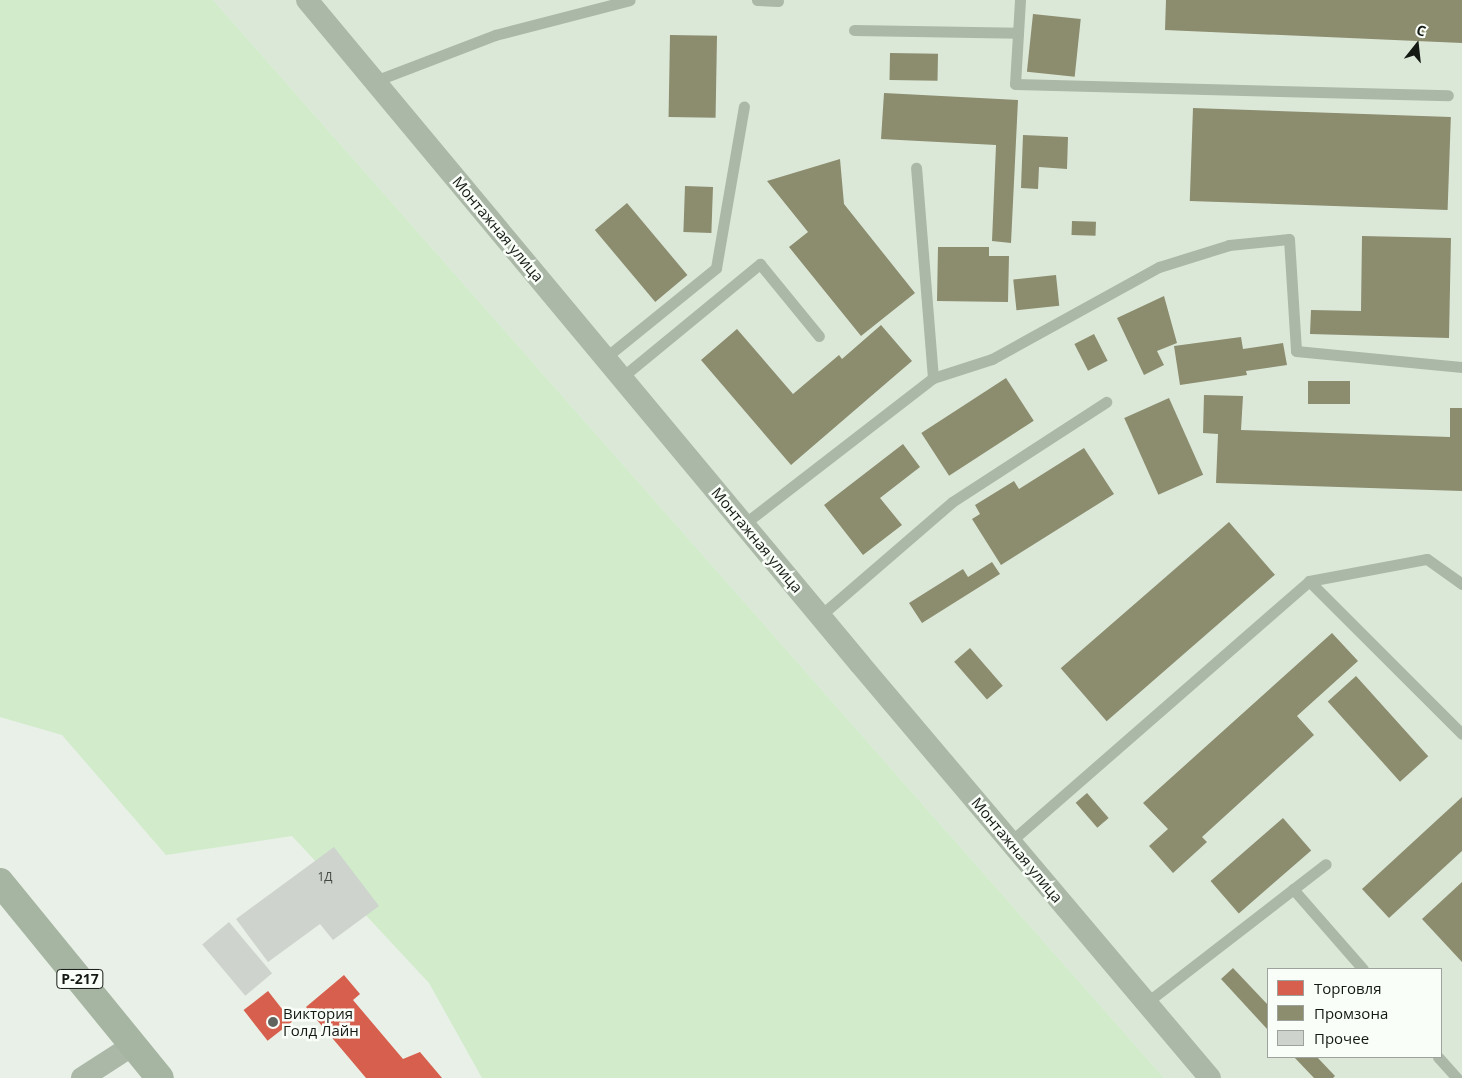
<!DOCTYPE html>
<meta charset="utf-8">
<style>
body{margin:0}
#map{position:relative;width:1462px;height:1078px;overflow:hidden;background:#e9f0e7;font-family:"Open Sans",sans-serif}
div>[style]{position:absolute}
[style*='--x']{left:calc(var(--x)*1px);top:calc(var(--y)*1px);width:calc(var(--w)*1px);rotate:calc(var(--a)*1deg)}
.built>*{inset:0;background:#dbe8d8}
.green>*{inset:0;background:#d1ebcb}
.shops>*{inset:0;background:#d6604d;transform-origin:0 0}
.industry>*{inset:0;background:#8c8c6e;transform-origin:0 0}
.building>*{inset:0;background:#ced3cd;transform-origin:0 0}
.lane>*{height:11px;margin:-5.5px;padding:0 5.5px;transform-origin:5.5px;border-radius:5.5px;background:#abb8a8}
.street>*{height:22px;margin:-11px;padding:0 11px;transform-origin:11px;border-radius:11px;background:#abb8a8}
.highway>*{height:28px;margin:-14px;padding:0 14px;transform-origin:14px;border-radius:14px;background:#a6b4a2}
.dots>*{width:14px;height:14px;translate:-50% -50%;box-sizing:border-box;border:2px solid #f9fef8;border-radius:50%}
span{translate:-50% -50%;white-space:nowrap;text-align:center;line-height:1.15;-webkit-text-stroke:5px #f9fef8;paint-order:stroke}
.number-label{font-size:12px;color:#434842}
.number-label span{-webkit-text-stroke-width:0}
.shield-label span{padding:1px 4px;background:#f9fef8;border:1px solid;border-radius:4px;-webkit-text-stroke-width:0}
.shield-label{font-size:14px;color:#151914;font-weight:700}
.street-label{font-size:15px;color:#151914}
.poi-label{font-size:15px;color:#151914}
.left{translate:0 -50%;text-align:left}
.legend{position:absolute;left:1267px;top:968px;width:175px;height:90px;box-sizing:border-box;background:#f9fef8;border:1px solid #9ea29d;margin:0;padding:6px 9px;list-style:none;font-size:15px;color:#151914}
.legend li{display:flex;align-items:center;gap:10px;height:25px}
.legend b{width:25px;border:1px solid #9ea29d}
.north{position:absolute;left:1392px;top:20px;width:50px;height:50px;-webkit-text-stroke:4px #f9fef8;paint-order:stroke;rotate:16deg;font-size:14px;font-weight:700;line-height:20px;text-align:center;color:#151914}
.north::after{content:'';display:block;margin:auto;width:18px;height:22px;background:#151914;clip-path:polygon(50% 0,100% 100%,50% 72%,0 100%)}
</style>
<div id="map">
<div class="built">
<i style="clip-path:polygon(evenodd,213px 0,1462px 0,1462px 1078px,1164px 1078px,213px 0,1268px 969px,1441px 969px,1441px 1057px,1268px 1057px,1268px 969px)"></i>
</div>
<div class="green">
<i style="clip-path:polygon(0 0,213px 0,1164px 1078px,482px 1078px,429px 983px,292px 836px,166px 855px,62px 735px,0 717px)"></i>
</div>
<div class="shops">
<i style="clip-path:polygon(344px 975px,360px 994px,353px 1000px,403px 1059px,420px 1052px,442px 1078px,366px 1078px,306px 1007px)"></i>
<i style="left:268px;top:991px;width:39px;height:31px;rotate:52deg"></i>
</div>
<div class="industry">
<i style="clip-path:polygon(1166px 0,1462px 0,1462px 43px,1165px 30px)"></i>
<i style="left:1033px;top:14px;width:48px;height:58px;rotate:6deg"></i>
<i style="left:670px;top:35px;width:47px;height:82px;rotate:1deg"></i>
<i style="left:890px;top:53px;width:48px;height:27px;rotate:1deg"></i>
<i style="clip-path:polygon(884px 93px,1018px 100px,1011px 243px,992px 241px,996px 145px,881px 139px)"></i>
<i style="left:1193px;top:108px;width:258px;height:93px;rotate:2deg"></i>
<i style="clip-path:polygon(1023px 135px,1068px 137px,1067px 169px,1039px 167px,1038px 189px,1021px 188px)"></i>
<i style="clip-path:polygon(840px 159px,844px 204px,915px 293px,861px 336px,789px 247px,808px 232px,767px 181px)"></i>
<i style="left:685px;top:186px;width:28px;height:46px;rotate:2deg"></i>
<i style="left:627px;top:203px;width:94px;height:42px;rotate:50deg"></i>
<i style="left:1072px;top:221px;width:24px;height:14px;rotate:2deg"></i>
<i style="clip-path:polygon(1362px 236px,1451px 238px,1449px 338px,1310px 334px,1311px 310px,1361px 311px)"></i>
<i style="clip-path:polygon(938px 247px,989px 247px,989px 256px,1009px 256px,1008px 302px,937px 301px)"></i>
<i style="left:1056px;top:275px;width:31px;height:43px;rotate:84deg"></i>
<i style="clip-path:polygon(1164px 296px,1177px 343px,1157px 351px,1164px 365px,1144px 375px,1117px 318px)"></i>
<i style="clip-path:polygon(881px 325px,912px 361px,791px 465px,701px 360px,737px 329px,793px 394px,839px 355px,842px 359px)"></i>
<i style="left:1094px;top:334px;width:30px;height:22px;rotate:63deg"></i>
<i style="clip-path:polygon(1241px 337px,1243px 349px,1283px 343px,1287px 365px,1246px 371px,1247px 375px,1180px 385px,1174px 346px)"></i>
<i style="left:1006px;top:378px;width:51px;height:101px;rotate:57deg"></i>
<i style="left:1308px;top:381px;width:42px;height:23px"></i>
<i style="clip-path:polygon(1204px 395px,1243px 396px,1241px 430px,1450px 437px,1450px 408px,1462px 408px,1462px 491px,1216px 483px,1218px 434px,1203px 433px)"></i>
<i style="left:1169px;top:398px;width:84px;height:49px;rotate:66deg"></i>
<i style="clip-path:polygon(903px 444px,920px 467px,880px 498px,902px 525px,863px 555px,824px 505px)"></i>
<i style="clip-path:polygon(1084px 448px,1114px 494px,1001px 565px,972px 519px,980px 514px,975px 505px,1014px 481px,1019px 489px)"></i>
<i style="left:1229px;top:522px;width:70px;height:223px;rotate:49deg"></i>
<i style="clip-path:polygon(992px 562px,1000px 574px,922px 623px,909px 603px,963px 569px,968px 577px)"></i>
<i style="clip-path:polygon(1332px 633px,1358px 661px,1297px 716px,1314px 735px,1202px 837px,1207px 842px,1173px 873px,1149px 846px,1168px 829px,1143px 803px)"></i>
<i style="left:970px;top:648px;width:50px;height:21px;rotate:49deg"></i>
<i style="left:1356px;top:676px;width:108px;height:38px;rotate:48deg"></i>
<i style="left:1087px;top:793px;width:33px;height:15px;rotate:49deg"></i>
<i style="clip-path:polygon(1462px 797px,1462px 851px,1389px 918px,1362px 889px)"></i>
<i style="left:1283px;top:818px;width:43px;height:96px;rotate:49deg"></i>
<i style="clip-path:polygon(1462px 882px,1462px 962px,1422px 919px)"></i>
<i style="clip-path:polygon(1233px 968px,1268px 1005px,1268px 1030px,1221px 979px)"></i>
<i style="clip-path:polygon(1294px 1057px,1317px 1057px,1335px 1076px,1333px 1078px,1314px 1078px)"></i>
</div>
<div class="building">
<i style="clip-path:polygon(334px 847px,379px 906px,333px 940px,320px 924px,268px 962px,236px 919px)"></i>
<i style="left:229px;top:922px;width:67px;height:35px;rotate:50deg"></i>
</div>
<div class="lane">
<i style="--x:757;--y:0;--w:21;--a:3"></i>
<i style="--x:1020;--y:0;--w:84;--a:93.4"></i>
<i style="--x:1015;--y:84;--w:433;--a:1.5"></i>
<i style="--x:854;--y:30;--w:164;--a:1"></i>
<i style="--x:375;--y:81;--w:129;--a:-21"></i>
<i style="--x:495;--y:35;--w:139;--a:-14.5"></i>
<i style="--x:605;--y:358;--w:143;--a:-39"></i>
<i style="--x:716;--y:268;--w:164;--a:-80.2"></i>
<i style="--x:621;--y:378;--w:180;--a:-39.4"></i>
<i style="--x:760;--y:264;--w:93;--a:50.7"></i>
<i style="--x:933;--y:378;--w:62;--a:-17.9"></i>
<i style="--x:992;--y:359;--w:191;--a:-28.9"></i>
<i style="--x:1159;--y:267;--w:73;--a:-17.4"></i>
<i style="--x:1229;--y:245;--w:60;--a:-5.7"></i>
<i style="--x:1289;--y:239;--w:112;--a:86.4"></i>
<i style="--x:1296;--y:351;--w:167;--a:5.5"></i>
<i style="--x:744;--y:524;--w:239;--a:-37.7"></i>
<i style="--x:933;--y:378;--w:211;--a:-94.6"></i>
<i style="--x:1309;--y:581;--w:216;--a:45"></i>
<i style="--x:820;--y:616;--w:174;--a:-40.8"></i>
<i style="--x:952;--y:502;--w:184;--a:-33"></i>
<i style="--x:1010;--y:842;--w:397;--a:-41.1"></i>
<i style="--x:1309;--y:581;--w:120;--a:-10.6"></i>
<i style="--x:1427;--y:559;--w:43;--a:35.5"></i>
<i style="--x:1293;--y:889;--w:106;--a:48.8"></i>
<i style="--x:1146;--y:1003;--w:227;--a:-37.7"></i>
<i style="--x:1438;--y:1057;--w:28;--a:48"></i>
</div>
<div class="street">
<i style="--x:307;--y:0;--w:864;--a:50.21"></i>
<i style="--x:860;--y:664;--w:542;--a:49.79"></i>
<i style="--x:82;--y:1078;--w:61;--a:-32.9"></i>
</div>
<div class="highway">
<i style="--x:0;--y:882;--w:253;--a:50.8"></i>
</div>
<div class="dots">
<i style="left:273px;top:1022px;background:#5f645e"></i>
</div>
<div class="number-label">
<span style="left:325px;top:877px">1Д</span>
</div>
<div class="shield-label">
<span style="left:80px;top:979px">Р-217</span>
</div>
<div class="street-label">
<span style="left:498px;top:229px;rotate:50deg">Монтажная улица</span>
<span style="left:757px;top:540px;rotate:50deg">Монтажная улица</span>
<span style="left:1017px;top:850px;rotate:50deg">Монтажная улица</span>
</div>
<div class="poi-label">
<span class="left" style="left:283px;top:1022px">Виктория<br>Голд Лайн</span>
</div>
<ul class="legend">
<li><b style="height:14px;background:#d6604d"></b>Торговля</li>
<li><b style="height:14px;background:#8c8c6e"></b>Промзона</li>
<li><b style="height:14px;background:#ced3cd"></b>Прочее</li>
</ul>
<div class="north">С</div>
</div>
